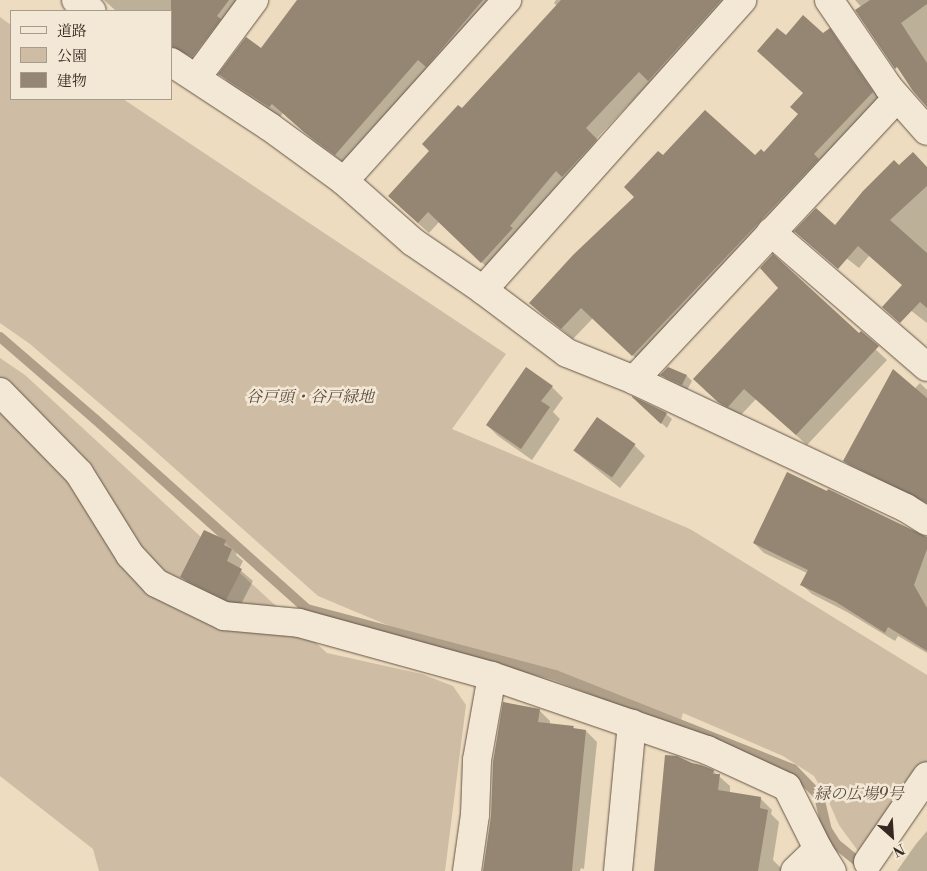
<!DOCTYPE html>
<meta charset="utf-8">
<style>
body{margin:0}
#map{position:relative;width:927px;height:871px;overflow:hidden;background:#eddcbf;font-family:"Libre Bodoni","Noto Serif JP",serif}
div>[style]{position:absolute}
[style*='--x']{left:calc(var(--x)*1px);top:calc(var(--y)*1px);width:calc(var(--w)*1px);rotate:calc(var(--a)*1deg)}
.green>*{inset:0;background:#cebda4}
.shadow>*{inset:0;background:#0003}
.stream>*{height:10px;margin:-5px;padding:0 5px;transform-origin:5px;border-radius:5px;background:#af9f89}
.building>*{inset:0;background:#958673;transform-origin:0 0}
.roads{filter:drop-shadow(0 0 1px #645548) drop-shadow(0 0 1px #645548)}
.minor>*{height:28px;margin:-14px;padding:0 14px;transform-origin:14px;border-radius:14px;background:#f3e8d5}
span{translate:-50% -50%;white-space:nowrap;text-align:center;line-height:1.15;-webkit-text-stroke:5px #f3e8d5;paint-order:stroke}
.park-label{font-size:16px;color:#5c4d42;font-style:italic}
.legend{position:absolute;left:10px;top:10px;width:162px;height:90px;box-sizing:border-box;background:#f3e8d5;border:1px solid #a79b8d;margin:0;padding:6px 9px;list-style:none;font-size:15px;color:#362821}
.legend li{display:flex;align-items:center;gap:10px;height:25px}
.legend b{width:25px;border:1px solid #a79b8d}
.north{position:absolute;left:867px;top:811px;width:50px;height:50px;-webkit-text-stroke:4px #f3e8d5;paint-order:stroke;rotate:154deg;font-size:14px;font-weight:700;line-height:20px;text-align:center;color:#362821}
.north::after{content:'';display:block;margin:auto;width:18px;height:22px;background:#362821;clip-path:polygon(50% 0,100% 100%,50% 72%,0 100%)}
</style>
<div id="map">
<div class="green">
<i style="clip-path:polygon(0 17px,11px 25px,11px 99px,123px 99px,506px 354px,452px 429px,690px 529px,927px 675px,927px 778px,892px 803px,858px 851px,839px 825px,828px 800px,814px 776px,783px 756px,683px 713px,677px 735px,430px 643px,318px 596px,145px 442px,30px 344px,0 323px)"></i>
<i style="clip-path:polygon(0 358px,25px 375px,327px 653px,422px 674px,453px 686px,466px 705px,445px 871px,99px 871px,93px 849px,0 776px)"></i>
</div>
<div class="shadow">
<i style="clip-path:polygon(104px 0,248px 0,203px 67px,171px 50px,171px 11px,116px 11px)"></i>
<i style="clip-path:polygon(299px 0,497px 0,347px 165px,316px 143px,283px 113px,280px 117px,231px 85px,220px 74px,262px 50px)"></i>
<i style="clip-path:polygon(556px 0,743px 0,660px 91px,650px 82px,596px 139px,607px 150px,492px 272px,439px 222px,429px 233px,400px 207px,430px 151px,462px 110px,557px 6px,554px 3px)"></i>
<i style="clip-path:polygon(855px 0,927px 0,927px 79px)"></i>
<i style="clip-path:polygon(786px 36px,846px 55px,858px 67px,883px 104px,644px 366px,593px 318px,573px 339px,542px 313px,636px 197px,663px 157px,755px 157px,764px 153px,800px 115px,804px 93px,758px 51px)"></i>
<i style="clip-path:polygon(899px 167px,927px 168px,927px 323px,905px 306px,903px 285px,869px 256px,859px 268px,836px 250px)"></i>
<i style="clip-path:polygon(793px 273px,887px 360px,807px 445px,756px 399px,739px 417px,730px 413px,705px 390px)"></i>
<i style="clip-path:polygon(668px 368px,687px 376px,692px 381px,687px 390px,667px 380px,662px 375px)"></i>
<i style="clip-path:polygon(920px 383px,927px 390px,927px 508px,861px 477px,844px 461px)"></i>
<i style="clip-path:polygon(552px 387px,563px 398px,553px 412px,560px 419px,532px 460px,498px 436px,487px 425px)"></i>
<i style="clip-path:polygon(636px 400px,666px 414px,672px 419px,667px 428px)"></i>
<i style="clip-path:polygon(634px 445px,645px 456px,620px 488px,573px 450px)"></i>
<i style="clip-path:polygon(788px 474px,927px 538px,927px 653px,898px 636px,895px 641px,847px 612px,812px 594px,802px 585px,807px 573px,764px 553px,754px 543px)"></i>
<i style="clip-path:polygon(204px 531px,226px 541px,237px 552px,236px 555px,243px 561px,239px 569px,253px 581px,238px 610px,193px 588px,182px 577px)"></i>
<i style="clip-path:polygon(539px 710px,550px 721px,550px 725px,573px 727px,576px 730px,586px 731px,597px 742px,584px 869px,581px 868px,580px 871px,484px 871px)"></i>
<i style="clip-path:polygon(713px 771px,730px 786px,730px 793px,761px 799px,772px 810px,771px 814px,779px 822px,773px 860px,784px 871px,655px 871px)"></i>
<i style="clip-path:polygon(927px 831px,927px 871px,897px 871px,916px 844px)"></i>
</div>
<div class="stream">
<i style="--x:0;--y:337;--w:125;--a:40.8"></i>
<i style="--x:95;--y:419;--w:285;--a:41.9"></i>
<i style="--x:307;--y:609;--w:257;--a:14.9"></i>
<i style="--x:555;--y:675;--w:256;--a:21.6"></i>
<i style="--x:793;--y:769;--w:37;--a:46"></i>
<i style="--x:819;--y:796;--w:35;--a:77"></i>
<i style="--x:827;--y:830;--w:17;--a:57"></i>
<i style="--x:836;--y:844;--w:38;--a:39"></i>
</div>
<div class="building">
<i style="clip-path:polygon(171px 0,229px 0,217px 16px,221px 19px,192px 57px,171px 46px)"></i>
<i style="clip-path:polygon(297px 0,483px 0,426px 67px,418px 60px,335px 155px,304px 132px,272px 104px,269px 107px,218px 74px,246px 37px,261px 48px)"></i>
<i style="clip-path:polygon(561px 0,721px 0,648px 81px,639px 72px,586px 128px,597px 139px,562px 177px,556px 171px,510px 226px,513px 228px,481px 263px,428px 212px,418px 223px,388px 196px,429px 151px,422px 144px,458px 105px,462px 108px)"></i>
<i style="clip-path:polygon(870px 0,927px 0,927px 4px,901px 23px,927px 63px,927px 107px,913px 91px,897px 67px,895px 69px,855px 10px)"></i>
<i style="clip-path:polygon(803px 15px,823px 33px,830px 28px,873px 92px,814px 154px,819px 159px,632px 356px,581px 308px,561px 329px,543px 315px,529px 303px,573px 255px,634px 197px,624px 187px,658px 151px,663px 155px,705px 110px,755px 155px,761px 149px,764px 152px,798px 114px,790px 107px,803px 93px,757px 51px,777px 28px,786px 35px)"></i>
<i style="clip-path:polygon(913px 152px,927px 167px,927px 186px,890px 220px,927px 253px,927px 308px,920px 302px,900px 323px,882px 307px,902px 285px,858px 246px,838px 269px,794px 231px,816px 208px,835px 225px,863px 191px,894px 160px,899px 165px)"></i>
<i style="clip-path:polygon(773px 254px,859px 333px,861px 331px,879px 346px,796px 435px,744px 389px,728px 407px,718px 402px,693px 379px,778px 288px,760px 268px)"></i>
<i style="clip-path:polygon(526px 367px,553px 386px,541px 401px,550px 407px,521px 449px,486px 425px)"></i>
<i style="clip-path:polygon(668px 367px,687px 375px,682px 385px,660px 375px)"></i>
<i style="clip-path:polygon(893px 369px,927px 398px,927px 503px,843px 461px)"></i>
<i style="clip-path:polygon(632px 396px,667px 413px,661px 424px,632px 397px)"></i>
<i style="left:597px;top:417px;width:47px;height:41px;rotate:35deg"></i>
<i style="clip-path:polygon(787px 472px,827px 491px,828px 489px,927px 537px,927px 549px,914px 585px,927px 608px,927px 651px,888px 627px,885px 633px,836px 602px,800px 585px,808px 570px,753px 543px)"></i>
<i style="clip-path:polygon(204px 530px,226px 540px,224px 545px,232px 549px,227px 561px,242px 569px,226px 600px,180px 577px)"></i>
<i style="clip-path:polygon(503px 702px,540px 709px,538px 722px,574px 726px,573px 728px,586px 730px,572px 871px,483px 871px,491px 816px,493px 762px)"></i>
<i style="clip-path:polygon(665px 755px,677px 756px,692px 763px,701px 765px,714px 770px,713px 774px,720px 774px,718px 790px,761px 797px,760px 808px,768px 810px,758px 871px,654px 871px)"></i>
</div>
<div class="roads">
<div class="minor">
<i style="--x:76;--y:0;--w:19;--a:35"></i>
<i style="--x:829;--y:0;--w:107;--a:55.7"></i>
<i style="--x:889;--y:88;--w:57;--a:48.5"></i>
<i style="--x:171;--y:62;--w:118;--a:33.3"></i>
<i style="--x:270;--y:127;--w:92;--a:36.1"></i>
<i style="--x:344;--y:181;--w:92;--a:41.5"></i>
<i style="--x:413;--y:242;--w:85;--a:34.4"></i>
<i style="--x:483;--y:290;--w:105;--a:36.9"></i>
<i style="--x:567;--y:353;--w:72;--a:21.9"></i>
<i style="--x:634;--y:380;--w:301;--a:25.2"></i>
<i style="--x:906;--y:508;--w:25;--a:32"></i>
<i style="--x:197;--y:77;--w:96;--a:-53.5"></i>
<i style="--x:344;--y:181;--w:244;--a:-48"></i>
<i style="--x:771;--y:232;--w:206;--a:40.9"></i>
<i style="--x:483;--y:290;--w:389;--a:-48.2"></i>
<i style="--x:634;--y:380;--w:386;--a:-47"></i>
<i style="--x:0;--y:392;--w:113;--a:45.7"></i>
<i style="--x:79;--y:473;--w:97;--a:58.1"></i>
<i style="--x:130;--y:555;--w:38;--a:47"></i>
<i style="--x:156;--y:583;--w:76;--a:25.9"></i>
<i style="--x:224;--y:616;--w:75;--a:5.3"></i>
<i style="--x:299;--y:623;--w:200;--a:15.4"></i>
<i style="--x:492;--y:676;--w:227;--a:19"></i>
<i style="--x:707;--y:750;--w:88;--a:24.8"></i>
<i style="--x:787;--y:787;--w:69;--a:63.4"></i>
<i style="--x:818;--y:849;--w:26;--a:58"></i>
<i style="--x:868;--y:862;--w:104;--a:-55.5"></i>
<i style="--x:467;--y:871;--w:57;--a:-81.9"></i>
<i style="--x:475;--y:815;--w:55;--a:-87.9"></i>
<i style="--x:477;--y:760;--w:85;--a:-79.9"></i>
<i style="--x:618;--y:871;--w:148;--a:-84.6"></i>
<i style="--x:795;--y:871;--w:32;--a:-44"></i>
</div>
</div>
<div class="park-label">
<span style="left:310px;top:397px">谷戸頭・谷戸緑地</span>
<span style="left:859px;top:794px">緑の広場9号</span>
</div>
<ul class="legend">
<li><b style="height:6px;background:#f3e8d5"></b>道路</li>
<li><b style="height:14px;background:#cebda4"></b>公園</li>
<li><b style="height:14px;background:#958673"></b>建物</li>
</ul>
<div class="north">N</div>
</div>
